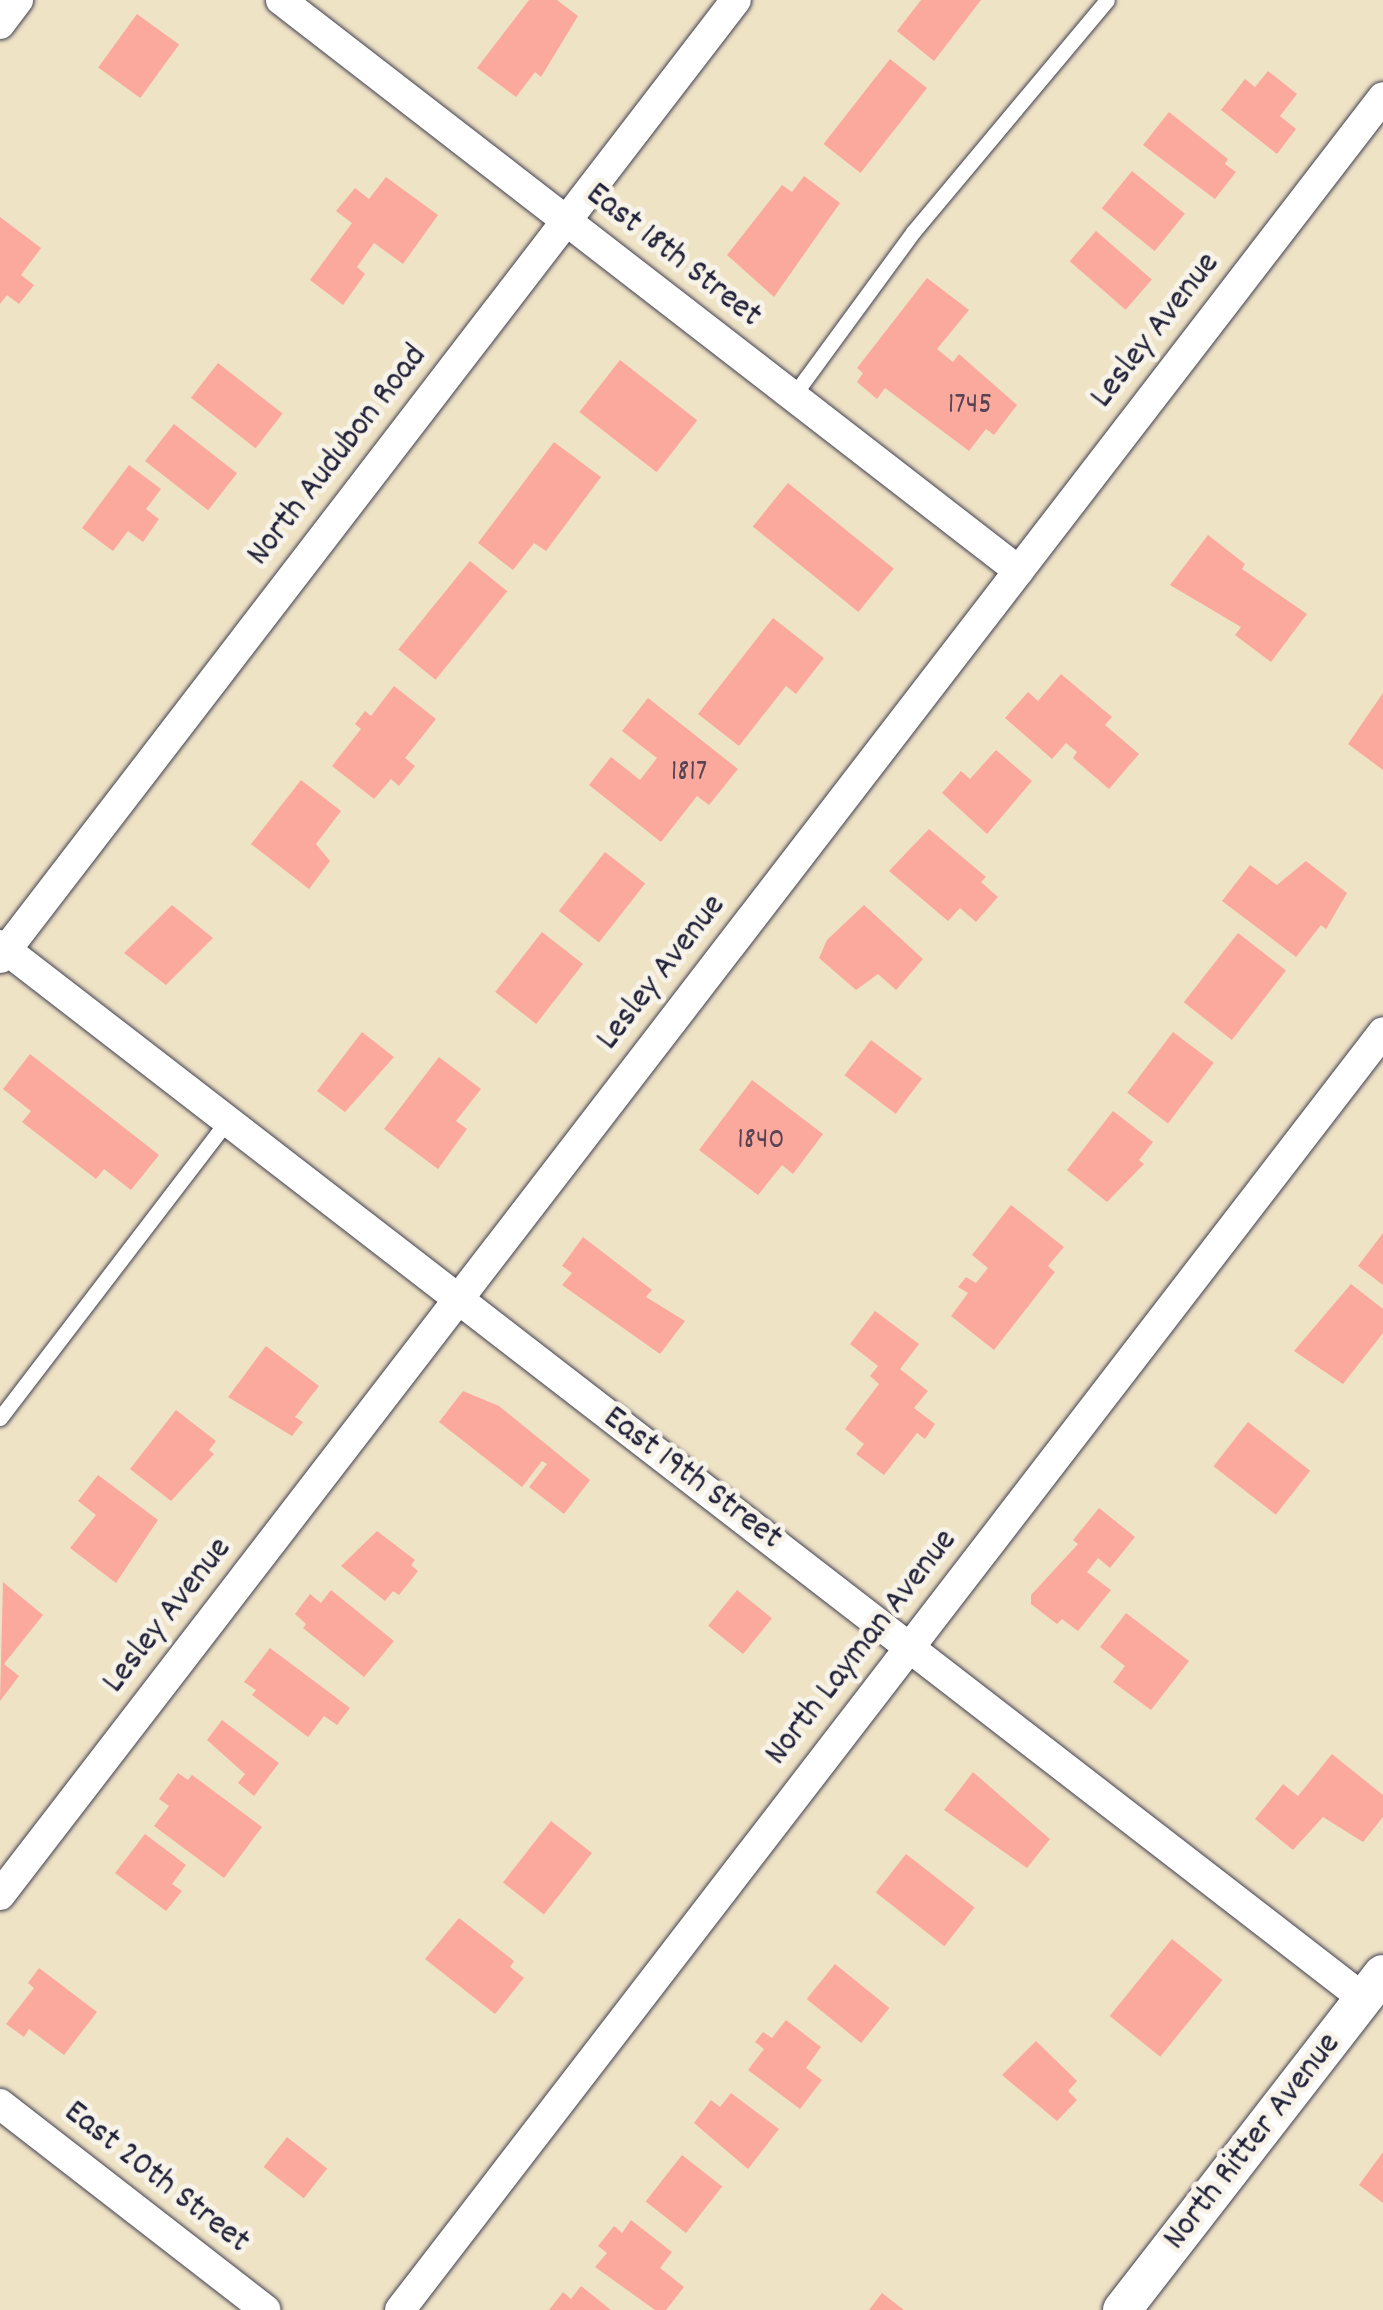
<!DOCTYPE html>
<style>
body{margin:0}
#map{position:relative;width:1383px;height:2310px;overflow:hidden;background:#efe3c6;font-family:Dekko,sans-serif}
div>[style]{position:absolute}
[style*='--x']{left:calc(var(--x)*1px);top:calc(var(--y)*1px);width:calc(var(--w)*1px);rotate:calc(var(--a)*1deg)}
.building>*{inset:0;background:#fba99d;transform-origin:0 0}
.roads{filter:drop-shadow(0 0 2px #413f50) drop-shadow(0 0 2px #413f50)}
.service>*{height:15px;margin:-7.5px;padding:0 7.5px;transform-origin:7.5px;border-radius:7.5px;background:#fff}
.minor>*{height:30px;margin:-15px;padding:0 15px;transform-origin:15px;border-radius:15px;background:#fff}
.tertiary>*{height:38px;margin:-19px;padding:0 19px;transform-origin:19px;border-radius:19px;background:#fff}
span{translate:-50% -50%;white-space:nowrap;text-align:center;line-height:1.15;-webkit-text-stroke:10px #f7f3e8;paint-order:stroke}
.number-label{font-size:30px;color:#584454}
.number-label span{-webkit-text-stroke-width:0}
.street-label{font-size:35px;color:#22223b}
</style>
<div id="map">
<div class="building">
<i style="clip-path:polygon(529px 0,557px 0,578px 16px,541px 77px,535px 72px,516px 97px,477px 68px)"></i>
<i style="clip-path:polygon(921px 0,981px 0,934px 61px,897px 31px)"></i>
<i style="left:137px;top:14px;width:52px;height:66px;rotate:36deg"></i>
<i style="left:890px;top:59px;width:47px;height:108px;rotate:38deg"></i>
<i style="clip-path:polygon(1268px 71px,1297px 94px,1280px 116px,1296px 129px,1277px 154px,1221px 110px,1245px 79px,1255px 87px)"></i>
<i style="clip-path:polygon(1169px 112px,1228px 159px,1225px 164px,1236px 172px,1215px 199px,1143px 145px)"></i>
<i style="left:1132px;top:171px;width:68px;height:48px;rotate:39deg"></i>
<i style="clip-path:polygon(804px 176px,840px 203px,774px 297px,727px 255px,782px 185px,792px 192px)"></i>
<i style="clip-path:polygon(386px 177px,438px 215px,403px 264px,374px 243px,357px 267px,365px 274px,343px 305px,310px 280px,352px 223px,336px 211px,355px 188px,369px 199px)"></i>
<i style="clip-path:polygon(0 217px,41px 248px,21px 275px,34px 285px,19px 304px,7px 295px,0 304px)"></i>
<i style="left:1096px;top:231px;width:74px;height:40px;rotate:41deg"></i>
<i style="clip-path:polygon(927px 278px,969px 310px,937px 349px,953px 362px,959px 354px,1017px 405px,994px 435px,986px 429px,969px 451px,885px 388px,877px 399px,857px 382px,863px 373px,857px 368px)"></i>
<i style="left:620px;top:360px;width:98px;height:66px;rotate:38deg"></i>
<i style="left:218px;top:363px;width:82px;height:44px;rotate:38deg"></i>
<i style="left:174px;top:424px;width:80px;height:47px;rotate:38deg"></i>
<i style="clip-path:polygon(554px 442px,601px 477px,546px 551px,534px 543px,513px 570px,478px 543px)"></i>
<i style="clip-path:polygon(129px 465px,161px 489px,146px 509px,159px 519px,143px 542px,128px 531px,113px 551px,82px 528px)"></i>
<i style="left:788px;top:483px;width:136px;height:56px;rotate:39deg"></i>
<i style="clip-path:polygon(1208px 535px,1245px 564px,1242px 569px,1307px 614px,1271px 662px,1235px 635px,1241px 627px,1170px 585px)"></i>
<i style="left:470px;top:561px;width:48px;height:114px;rotate:39deg"></i>
<i style="clip-path:polygon(773px 618px,824px 658px,796px 694px,786px 686px,739px 746px,698px 714px)"></i>
<i style="clip-path:polygon(1061px 674px,1112px 717px,1105px 725px,1139px 754px,1109px 789px,1073px 758px,1077px 752px,1066px 743px,1052px 759px,1005px 718px,1028px 692px,1038px 701px)"></i>
<i style="clip-path:polygon(394px 686px,436px 719px,405px 758px,415px 766px,399px 786px,391px 779px,374px 799px,332px 766px,361px 729px,355px 724px,365px 711px,371px 716px)"></i>
<i style="clip-path:polygon(1383px 693px,1383px 770px,1348px 744px)"></i>
<i style="clip-path:polygon(648px 698px,738px 769px,709px 805px,697px 796px,661px 842px,589px 785px,611px 757px,640px 780px,657px 758px,622px 731px)"></i>
<i style="clip-path:polygon(996px 750px,1032px 781px,987px 834px,942px 793px,961px 771px,970px 779px)"></i>
<i style="clip-path:polygon(301px 780px,341px 811px,316px 844px,330px 861px,309px 889px,251px 844px)"></i>
<i style="clip-path:polygon(929px 829px,986px 877px,981px 882px,998px 897px,976px 922px,960px 908px,948px 921px,889px 871px)"></i>
<i style="left:605px;top:852px;width:51px;height:75px;rotate:38deg"></i>
<i style="clip-path:polygon(1306px 861px,1347px 893px,1326px 929px,1321px 925px,1296px 957px,1222px 901px,1250px 865px,1277px 885px)"></i>
<i style="clip-path:polygon(172px 905px,213px 938px,166px 985px,124px 953px)"></i>
<i style="clip-path:polygon(864px 905px,923px 959px,896px 990px,878px 974px,856px 990px,819px 958px,827px 940px)"></i>
<i style="left:542px;top:932px;width:52px;height:76px;rotate:38deg"></i>
<i style="left:1238px;top:933px;width:61px;height:88px;rotate:38deg"></i>
<i style="clip-path:polygon(362px 1032px,394px 1057px,345px 1112px,317px 1091px)"></i>
<i style="left:1173px;top:1032px;width:51px;height:76px;rotate:37deg"></i>
<i style="left:871px;top:1040px;width:64px;height:44px;rotate:37deg"></i>
<i style="clip-path:polygon(30px 1054px,159px 1155px,131px 1190px,104px 1169px,96px 1179px,22px 1122px,31px 1111px,3px 1089px)"></i>
<i style="clip-path:polygon(439px 1057px,481px 1089px,456px 1121px,467px 1129px,438px 1169px,384px 1129px)"></i>
<i style="clip-path:polygon(752px 1080px,823px 1134px,793px 1174px,782px 1165px,758px 1195px,699px 1150px)"></i>
<i style="clip-path:polygon(1113px 1111px,1153px 1142px,1139px 1160px,1144px 1164px,1107px 1202px,1067px 1170px)"></i>
<i style="clip-path:polygon(1011px 1205px,1064px 1247px,1048px 1266px,1055px 1272px,994px 1350px,951px 1316px,968px 1293px,958px 1287px,966px 1277px,976px 1283px,988px 1268px,972px 1255px)"></i>
<i style="clip-path:polygon(1383px 1233px,1383px 1285px,1358px 1266px)"></i>
<i style="clip-path:polygon(583px 1237px,652px 1290px,646px 1297px,685px 1321px,660px 1354px,562px 1285px,572px 1273px,562px 1266px)"></i>
<i style="clip-path:polygon(1351px 1284px,1383px 1309px,1383px 1333px,1343px 1384px,1294px 1351px)"></i>
<i style="clip-path:polygon(875px 1311px,919px 1344px,900px 1369px,928px 1391px,914px 1408px,935px 1424px,925px 1439px,917px 1433px,884px 1475px,856px 1454px,864px 1444px,845px 1429px,879px 1384px,870px 1376px,878px 1366px,850px 1344px)"></i>
<i style="clip-path:polygon(266px 1346px,319px 1386px,295px 1417px,303px 1422px,292px 1436px,228px 1397px)"></i>
<i style="clip-path:polygon(463px 1391px,499px 1406px,590px 1480px,564px 1514px,529px 1487px,547px 1464px,542px 1461px,522px 1487px,439px 1422px)"></i>
<i style="clip-path:polygon(176px 1410px,216px 1441px,209px 1450px,214px 1454px,171px 1501px,130px 1469px)"></i>
<i style="left:1248px;top:1422px;width:79px;height:56px;rotate:38deg"></i>
<i style="clip-path:polygon(98px 1475px,158px 1520px,116px 1583px,70px 1548px,96px 1515px,78px 1501px)"></i>
<i style="clip-path:polygon(1099px 1508px,1135px 1537px,1110px 1568px,1098px 1558px,1087px 1572px,1111px 1590px,1078px 1631px,1062px 1619px,1057px 1624px,1031px 1604px,1031px 1595px,1078px 1544px,1073px 1540px)"></i>
<i style="clip-path:polygon(377px 1531px,415px 1560px,411px 1565px,418px 1571px,399px 1595px,393px 1591px,385px 1601px,341px 1566px)"></i>
<i style="clip-path:polygon(3px 1582px,43px 1615px,4px 1664px,19px 1676px,0 1701px)"></i>
<i style="clip-path:polygon(331px 1590px,394px 1641px,364px 1677px,303px 1628px,306px 1624px,295px 1614px,310px 1594px,321px 1603px)"></i>
<i style="left:737px;top:1590px;width:45px;height:46px;rotate:39deg"></i>
<i style="clip-path:polygon(1126px 1613px,1189px 1661px,1151px 1710px,1113px 1682px,1125px 1666px,1100px 1647px)"></i>
<i style="clip-path:polygon(270px 1648px,350px 1708px,337px 1725px,324px 1716px,308px 1737px,252px 1695px,256px 1690px,244px 1682px)"></i>
<i style="clip-path:polygon(222px 1720px,279px 1763px,254px 1796px,238px 1783px,245px 1774px,207px 1740px)"></i>
<i style="clip-path:polygon(1332px 1754px,1383px 1795px,1383px 1817px,1363px 1842px,1323px 1817px,1293px 1850px,1255px 1819px,1283px 1784px,1298px 1796px)"></i>
<i style="clip-path:polygon(973px 1772px,1050px 1839px,1027px 1868px,944px 1810px)"></i>
<i style="clip-path:polygon(178px 1773px,188px 1780px,192px 1775px,262px 1827px,224px 1878px,154px 1826px,169px 1806px,159px 1799px)"></i>
<i style="left:551px;top:1821px;width:52px;height:78px;rotate:38deg"></i>
<i style="clip-path:polygon(145px 1834px,186px 1865px,172px 1884px,182px 1891px,166px 1911px,115px 1873px)"></i>
<i style="left:906px;top:1854px;width:87px;height:49px;rotate:38deg"></i>
<i style="clip-path:polygon(459px 1918px,514px 1961px,510px 1967px,524px 1978px,495px 2014px,425px 1959px)"></i>
<i style="left:1172px;top:1939px;width:65px;height:99px;rotate:39deg"></i>
<i style="left:835px;top:1964px;width:70px;height:45px;rotate:39deg"></i>
<i style="clip-path:polygon(39px 1968px,97px 2012px,64px 2055px,29px 2029px,24px 2037px,6px 2024px,34px 1988px,28px 1983px)"></i>
<i style="clip-path:polygon(786px 2020px,821px 2047px,806px 2068px,822px 2080px,800px 2109px,748px 2070px,764px 2049px,755px 2042px,763px 2032px,772px 2038px)"></i>
<i style="clip-path:polygon(1036px 2041px,1077px 2081px,1068px 2091px,1077px 2100px,1057px 2121px,1002px 2075px)"></i>
<i style="clip-path:polygon(731px 2093px,779px 2129px,748px 2169px,694px 2123px,711px 2100px,720px 2107px)"></i>
<i style="left:287px;top:2137px;width:51px;height:38px;rotate:38deg"></i>
<i style="clip-path:polygon(1383px 2152px,1383px 2203px,1359px 2185px)"></i>
<i style="left:682px;top:2155px;width:51px;height:59px;rotate:38deg"></i>
<i style="clip-path:polygon(631px 2220px,672px 2252px,660px 2268px,684px 2287px,666px 2310px,655px 2310px,595px 2267px,607px 2253px,598px 2246px,614px 2226px,622px 2233px)"></i>
<i style="clip-path:polygon(581px 2286px,611px 2310px,549px 2310px,563px 2292px,571px 2299px)"></i>
<i style="clip-path:polygon(882px 2293px,904px 2310px,869px 2310px)"></i>
</div>
<div class="roads">
<div class="service">
<i style="--x:793;--y:396;--w:203;--a:-53.8"></i>
<i style="--x:913;--y:232;--w:302;--a:-50.1"></i>
<i style="--x:0;--y:1418;--w:374;--a:-52.6"></i>
</div>
<div class="minor">
<i style="--x:281;--y:0;--w:933;--a:37.73"></i>
<i style="--x:0;--y:24;--w:30;--a:-53"></i>
<i style="--x:0;--y:945;--w:1724;--a:37.69"></i>
<i style="--x:0;--y:958;--w:1208;--a:-52.47"></i>
<i style="--x:0;--y:1895;--w:2268;--a:-52.43"></i>
<i style="--x:0;--y:2104;--w:336;--a:37.8"></i>
<i style="--x:400;--y:2310;--w:1612;--a:-52.43"></i>
</div>
<div class="tertiary">
<i style="--x:1122;--y:2310;--w:425;--a:-52.2"></i>
</div>
</div>
<div class="number-label">
<span style="left:970px;top:407px">1745</span>
<span style="left:689px;top:774px">1817</span>
<span style="left:761px;top:1142px">1840</span>
</div>
<div class="street-label">
<span style="left:673px;top:256px;rotate:38deg">East 18th Street</span>
<span style="left:1156px;top:331px;rotate:-52deg">Lesley Avenue</span>
<span style="left:338px;top:456px;rotate:-52deg">North Audubon Road</span>
<span style="left:662px;top:973px;rotate:-52deg">Lesley Avenue</span>
<span style="left:692px;top:1479px;rotate:37deg">East 19th Street</span>
<span style="left:168px;top:1616px;rotate:-52deg">Lesley Avenue</span>
<span style="left:862px;top:1648px;rotate:-52deg">North Layman Avenue</span>
<span style="left:1253px;top:2142px;rotate:-52deg">North Ritter Avenue</span>
<span style="left:156px;top:2178px;rotate:38deg">East 20th Street</span>
</div>
</div>
